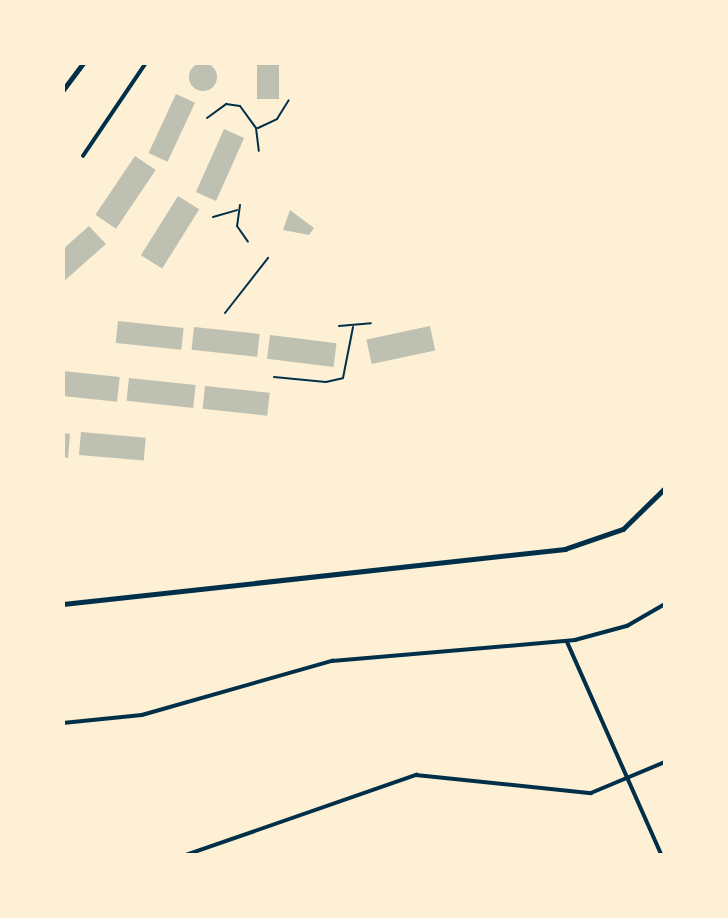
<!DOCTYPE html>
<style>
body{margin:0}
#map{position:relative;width:728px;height:918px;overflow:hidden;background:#fdf0d5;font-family:Barlow,sans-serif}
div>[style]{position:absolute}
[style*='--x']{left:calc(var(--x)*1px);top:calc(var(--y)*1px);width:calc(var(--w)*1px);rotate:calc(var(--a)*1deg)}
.building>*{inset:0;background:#bec0b2;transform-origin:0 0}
.round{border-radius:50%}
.service>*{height:2px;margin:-1px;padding:0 1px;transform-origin:1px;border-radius:1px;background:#003049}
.minor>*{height:3.5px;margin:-1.75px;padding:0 1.75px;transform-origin:1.75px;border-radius:1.75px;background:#003049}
.tertiary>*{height:4.5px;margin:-2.25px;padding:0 2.25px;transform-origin:2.25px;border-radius:2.25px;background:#003049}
span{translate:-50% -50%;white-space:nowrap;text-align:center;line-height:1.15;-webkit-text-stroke:7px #fdf0d5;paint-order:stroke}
.frame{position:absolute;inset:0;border:65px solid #fdf0d5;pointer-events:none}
</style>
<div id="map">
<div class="building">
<i class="round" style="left:189px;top:63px;width:28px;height:28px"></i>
<i style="left:257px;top:63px;width:22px;height:36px"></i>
<i style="left:176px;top:94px;width:21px;height:65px;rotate:25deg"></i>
<i style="left:224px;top:129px;width:22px;height:69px;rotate:24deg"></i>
<i style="left:135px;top:156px;width:25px;height:71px;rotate:34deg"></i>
<i style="left:178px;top:196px;width:25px;height:70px;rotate:32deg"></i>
<i style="clip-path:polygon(290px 210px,314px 228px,309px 235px,283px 230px)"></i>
<i style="clip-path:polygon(89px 226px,106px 244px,63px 282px,63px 249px)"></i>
<i style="left:118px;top:321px;width:66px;height:22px;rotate:6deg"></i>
<i style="left:430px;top:326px;width:25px;height:65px;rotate:78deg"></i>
<i style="left:194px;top:327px;width:66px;height:23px;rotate:6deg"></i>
<i style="left:270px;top:335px;width:67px;height:24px;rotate:7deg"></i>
<i style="left:63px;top:371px;width:57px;height:25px;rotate:6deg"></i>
<i style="left:129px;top:378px;width:67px;height:23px;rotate:6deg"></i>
<i style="left:205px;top:386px;width:65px;height:23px;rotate:6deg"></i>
<i style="left:81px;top:432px;width:65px;height:23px;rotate:5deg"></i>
<i style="clip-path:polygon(63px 433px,70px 434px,68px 458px,63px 457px)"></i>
</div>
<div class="service">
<i style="--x:207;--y:118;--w:24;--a:-36"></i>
<i style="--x:226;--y:104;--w:14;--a:8"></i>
<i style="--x:240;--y:106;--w:27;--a:54"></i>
<i style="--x:256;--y:128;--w:23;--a:83"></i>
<i style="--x:258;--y:128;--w:21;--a:-25"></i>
<i style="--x:277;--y:119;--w:22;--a:-58"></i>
<i style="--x:240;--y:205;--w:21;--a:98"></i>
<i style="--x:237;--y:226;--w:19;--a:55"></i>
<i style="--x:213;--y:217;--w:25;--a:-16"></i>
<i style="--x:225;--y:313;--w:70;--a:-52"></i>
<i style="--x:339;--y:326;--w:32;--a:-5"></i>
<i style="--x:274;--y:377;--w:52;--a:5.5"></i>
<i style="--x:326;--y:382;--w:17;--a:-13"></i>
<i style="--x:343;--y:378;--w:52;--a:-78.9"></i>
</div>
<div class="minor">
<i style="--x:83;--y:156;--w:112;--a:-55.9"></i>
<i style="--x:567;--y:641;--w:234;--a:66.1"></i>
<i style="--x:63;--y:723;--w:79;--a:-5.8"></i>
<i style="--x:142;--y:715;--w:198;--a:-15.9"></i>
<i style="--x:332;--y:661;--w:244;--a:-4.9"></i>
<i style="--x:575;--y:640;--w:54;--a:-15.1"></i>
<i style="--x:627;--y:626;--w:44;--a:-30.1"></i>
<i style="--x:186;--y:855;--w:244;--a:-19.2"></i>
<i style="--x:416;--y:775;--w:176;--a:5.9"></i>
<i style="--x:591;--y:793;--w:80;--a:-22.7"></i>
</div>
<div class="tertiary">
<i style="--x:63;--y:90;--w:34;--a:-53"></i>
<i style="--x:63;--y:604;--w:505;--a:-6.25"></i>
<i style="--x:565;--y:549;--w:61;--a:-19"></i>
<i style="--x:623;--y:529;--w:59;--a:-44.3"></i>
</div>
<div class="frame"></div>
</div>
